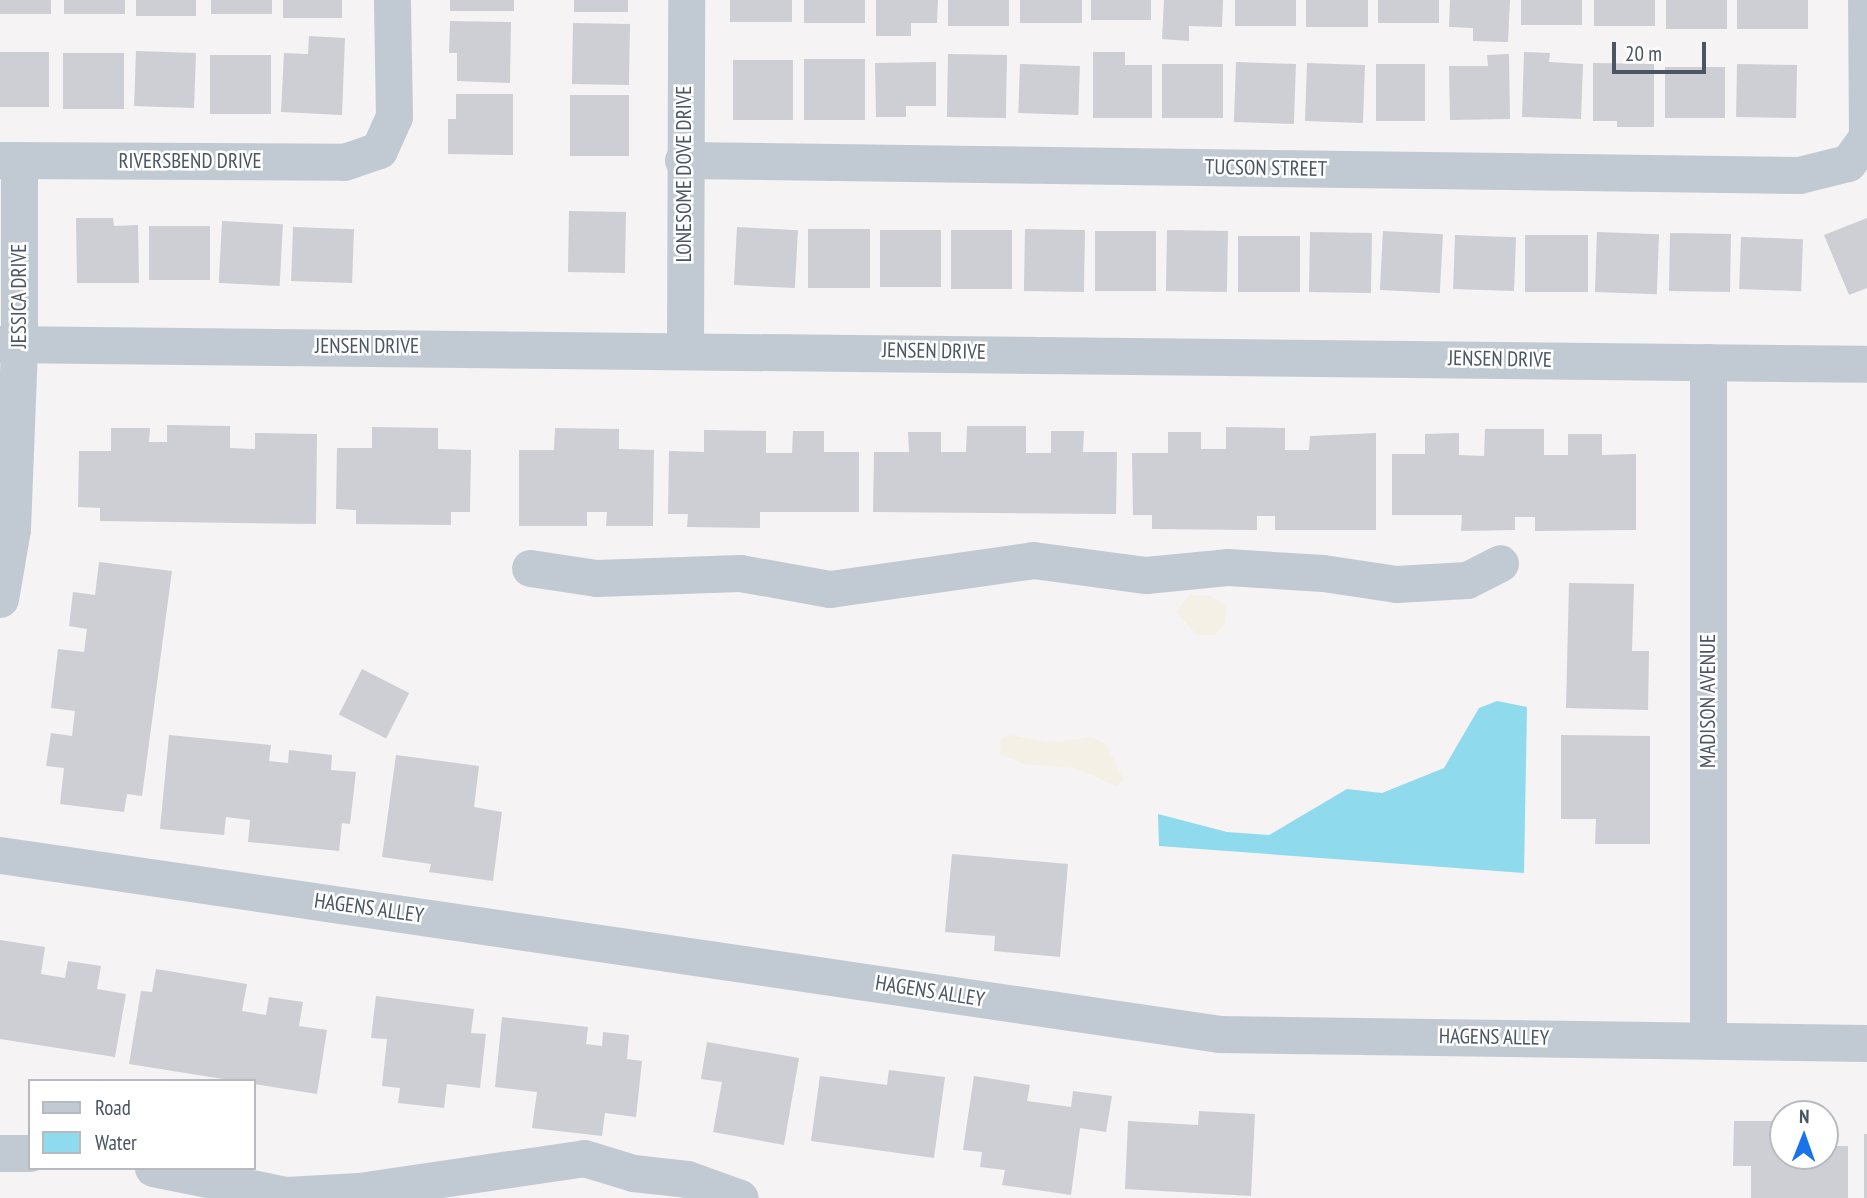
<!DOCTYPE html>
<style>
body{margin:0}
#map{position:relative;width:1867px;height:1198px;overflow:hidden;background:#f5f3f3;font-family:"PT Sans Narrow",sans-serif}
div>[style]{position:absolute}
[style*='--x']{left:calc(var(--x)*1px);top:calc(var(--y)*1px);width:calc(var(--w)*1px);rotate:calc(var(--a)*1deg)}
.sand>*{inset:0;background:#f5f0e5}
.water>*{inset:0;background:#90daee}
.building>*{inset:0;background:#cdcfd5;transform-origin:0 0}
.minor>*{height:37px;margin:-18.5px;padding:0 18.5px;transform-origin:18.5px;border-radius:18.5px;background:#c1cad2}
span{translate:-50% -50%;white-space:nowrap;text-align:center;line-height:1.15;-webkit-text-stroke:5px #fff;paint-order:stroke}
.street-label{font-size:21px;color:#4a5661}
.legend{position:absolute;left:28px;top:1079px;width:228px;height:91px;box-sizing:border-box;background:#fff;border:2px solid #b7bbc0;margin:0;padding:9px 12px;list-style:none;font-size:21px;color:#4a5661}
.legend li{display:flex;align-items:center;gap:14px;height:35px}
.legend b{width:35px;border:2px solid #b7bbc0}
.north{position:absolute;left:1769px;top:1100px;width:70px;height:70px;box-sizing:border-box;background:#fff;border:2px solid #b7bbc0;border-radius:50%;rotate:1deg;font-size:19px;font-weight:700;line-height:28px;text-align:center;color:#4a5661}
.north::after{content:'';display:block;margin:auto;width:24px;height:32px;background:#1a73e8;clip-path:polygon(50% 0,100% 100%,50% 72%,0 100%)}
.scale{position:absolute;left:1612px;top:42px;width:94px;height:32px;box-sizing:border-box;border:4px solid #4a5661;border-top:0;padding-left:9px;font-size:21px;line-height:24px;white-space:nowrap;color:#4a5661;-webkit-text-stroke:5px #fff;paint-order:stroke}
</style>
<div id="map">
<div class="sand">
<i style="clip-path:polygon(1190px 595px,1209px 595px,1226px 605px,1225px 624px,1214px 635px,1197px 635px,1176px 612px)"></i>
<i style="clip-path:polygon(1009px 735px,1052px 743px,1091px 737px,1106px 744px,1123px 779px,1117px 786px,1074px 768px,1024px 764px,1000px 754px,1001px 739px)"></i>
</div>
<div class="water">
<i style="clip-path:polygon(1497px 701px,1527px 707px,1524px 873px,1159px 846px,1158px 814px,1227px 832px,1269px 835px,1347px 789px,1382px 793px,1444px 768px,1479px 708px)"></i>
</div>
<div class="building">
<i style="left:0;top:0;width:51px;height:14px"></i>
<i style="left:64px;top:0;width:61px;height:14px"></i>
<i style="left:136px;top:0;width:60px;height:16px"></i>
<i style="left:211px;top:0;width:61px;height:14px"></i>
<i style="left:283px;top:0;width:59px;height:18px"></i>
<i style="left:450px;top:0;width:64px;height:11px"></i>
<i style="left:574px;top:0;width:54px;height:12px"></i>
<i style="left:730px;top:0;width:62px;height:22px"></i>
<i style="left:804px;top:0;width:61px;height:23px"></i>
<i style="clip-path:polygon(876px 0,938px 0,937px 23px,911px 23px,911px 36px,876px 36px)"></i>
<i style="left:948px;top:0;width:61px;height:26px"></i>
<i style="left:1020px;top:0;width:62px;height:23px"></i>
<i style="left:1091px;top:0;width:60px;height:20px"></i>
<i style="clip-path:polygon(1164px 0,1223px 0,1222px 27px,1189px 26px,1189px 41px,1162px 39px)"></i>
<i style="left:1235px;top:0;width:61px;height:26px"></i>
<i style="left:1306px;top:0;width:62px;height:27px"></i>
<i style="left:1378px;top:0;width:61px;height:23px"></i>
<i style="clip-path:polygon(1450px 0,1510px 0,1508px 42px,1473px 41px,1473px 28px,1449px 27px)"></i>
<i style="left:1521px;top:0;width:61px;height:25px"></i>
<i style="left:1594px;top:0;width:61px;height:26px"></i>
<i style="left:1666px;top:0;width:61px;height:29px"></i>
<i style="left:1737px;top:0;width:71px;height:29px"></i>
<i style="clip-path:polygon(450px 21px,511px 22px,510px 83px,457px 81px,457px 53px,449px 53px)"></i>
<i style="left:573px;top:23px;width:57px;height:61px;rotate:1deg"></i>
<i style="clip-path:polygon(309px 36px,345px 38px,342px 115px,281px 112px,284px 53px,308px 54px)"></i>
<i style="left:136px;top:51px;width:60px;height:55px;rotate:2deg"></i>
<i style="left:0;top:52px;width:49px;height:55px"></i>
<i style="clip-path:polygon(1093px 52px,1125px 52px,1125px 65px,1152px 65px,1152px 118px,1093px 118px)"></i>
<i style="clip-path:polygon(1524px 52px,1550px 53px,1549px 62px,1583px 64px,1581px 119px,1522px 117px)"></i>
<i style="left:124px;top:53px;width:56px;height:61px;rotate:90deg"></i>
<i style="left:948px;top:54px;width:59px;height:63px;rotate:1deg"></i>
<i style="clip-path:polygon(1509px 54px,1510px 119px,1450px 120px,1449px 66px,1488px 66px,1487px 55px)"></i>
<i style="left:210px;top:55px;width:61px;height:59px"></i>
<i style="left:804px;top:59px;width:61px;height:61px"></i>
<i style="left:733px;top:60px;width:60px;height:60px"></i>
<i style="clip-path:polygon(936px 62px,936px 106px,906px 106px,906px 117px,876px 117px,875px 63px)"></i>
<i style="left:1236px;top:62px;width:60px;height:60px;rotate:2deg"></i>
<i style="left:1307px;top:63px;width:58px;height:58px;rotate:2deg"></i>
<i style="clip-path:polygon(1593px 63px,1654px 64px,1654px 127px,1617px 127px,1617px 121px,1593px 121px)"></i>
<i style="left:1020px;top:64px;width:60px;height:49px;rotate:2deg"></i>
<i style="left:1223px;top:64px;width:54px;height:61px;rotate:90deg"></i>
<i style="left:1425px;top:64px;width:57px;height:49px;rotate:90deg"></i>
<i style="left:1737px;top:64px;width:60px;height:53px;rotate:1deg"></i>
<i style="left:1665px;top:67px;width:60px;height:51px"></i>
<i style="clip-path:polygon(456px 94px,513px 94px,513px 155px,448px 154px,448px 119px,456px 119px)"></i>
<i style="left:570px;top:95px;width:59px;height:61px"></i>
<i style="left:569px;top:211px;width:57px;height:61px;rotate:1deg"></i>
<i style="clip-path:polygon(76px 218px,113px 218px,114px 226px,138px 225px,139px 283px,77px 283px)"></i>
<i style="clip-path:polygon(1867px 218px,1867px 288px,1849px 295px,1824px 235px)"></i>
<i style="left:222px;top:221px;width:61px;height:62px;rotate:3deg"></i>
<i style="left:149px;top:226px;width:61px;height:54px"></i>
<i style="left:293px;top:227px;width:61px;height:54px;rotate:2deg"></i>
<i style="left:737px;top:227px;width:61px;height:58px;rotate:3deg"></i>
<i style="left:808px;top:229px;width:62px;height:59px"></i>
<i style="left:1025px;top:229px;width:60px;height:62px;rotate:1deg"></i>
<i style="left:880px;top:230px;width:61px;height:57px"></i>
<i style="left:951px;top:230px;width:61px;height:59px"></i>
<i style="left:1167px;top:230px;width:61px;height:61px;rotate:1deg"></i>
<i style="left:1156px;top:231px;width:60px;height:61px;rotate:90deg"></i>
<i style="left:1383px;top:231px;width:60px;height:59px;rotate:3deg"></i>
<i style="left:1310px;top:232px;width:62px;height:60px;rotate:1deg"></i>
<i style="left:1597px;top:232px;width:62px;height:60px;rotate:2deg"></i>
<i style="left:1670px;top:233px;width:61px;height:58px;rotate:1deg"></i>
<i style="left:1455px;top:235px;width:61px;height:54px;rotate:2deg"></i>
<i style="left:1525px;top:235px;width:63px;height:57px"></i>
<i style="left:1238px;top:236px;width:62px;height:56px"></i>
<i style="left:1741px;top:237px;width:62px;height:52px;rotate:2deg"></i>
<i style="clip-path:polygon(167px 425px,230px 426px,230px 448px,255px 449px,255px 433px,317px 434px,316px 524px,100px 521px,100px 508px,78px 507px,79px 451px,111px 451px,111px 428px,150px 428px,149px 442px,167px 442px)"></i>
<i style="clip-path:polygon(967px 426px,1026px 426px,1026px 453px,1051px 453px,1051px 431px,1084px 431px,1083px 452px,1117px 452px,1116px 514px,873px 512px,874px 452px,909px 452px,908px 432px,941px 432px,941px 452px,966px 452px)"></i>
<i style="clip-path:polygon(372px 427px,438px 428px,438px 449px,471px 450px,470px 512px,451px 512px,451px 525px,356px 524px,356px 510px,336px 509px,337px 448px,372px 448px)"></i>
<i style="clip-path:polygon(1226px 427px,1285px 428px,1285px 450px,1309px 450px,1310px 436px,1376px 433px,1376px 530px,1275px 530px,1275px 516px,1257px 516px,1257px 530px,1152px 529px,1152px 515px,1133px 515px,1132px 453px,1168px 453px,1168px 432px,1201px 432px,1201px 449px,1226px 449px)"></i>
<i style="clip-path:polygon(555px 428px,619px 429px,619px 449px,654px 450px,653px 526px,606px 526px,607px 512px,587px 512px,587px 526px,519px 526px,519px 450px,554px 450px)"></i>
<i style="clip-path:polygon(1485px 429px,1544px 429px,1544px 455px,1568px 455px,1568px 434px,1602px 434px,1602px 455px,1636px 454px,1636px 530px,1535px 531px,1535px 517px,1515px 517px,1515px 530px,1461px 531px,1462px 515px,1392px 515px,1392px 454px,1425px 454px,1425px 434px,1459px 433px,1459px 455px,1484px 456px)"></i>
<i style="clip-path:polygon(704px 430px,766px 431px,766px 453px,792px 453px,793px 431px,824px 431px,824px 452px,859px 452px,859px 512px,760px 512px,760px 528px,687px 527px,688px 514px,668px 514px,669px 451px,704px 452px)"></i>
<i style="clip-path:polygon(99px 562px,172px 571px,142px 796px,127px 794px,124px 812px,60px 804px,64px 768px,46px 766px,51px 733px,72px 736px,75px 711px,51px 708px,58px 649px,84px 652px,87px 629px,69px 626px,73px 592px,95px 595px)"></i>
<i style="clip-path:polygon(1569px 583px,1634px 584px,1632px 651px,1649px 651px,1648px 710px,1566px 708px)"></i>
<i style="left:362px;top:669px;width:53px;height:51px;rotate:27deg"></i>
<i style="clip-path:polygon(169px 735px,271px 745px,269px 761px,288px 763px,289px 750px,332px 755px,331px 770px,356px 772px,350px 824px,342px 823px,339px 851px,248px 842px,250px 820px,226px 817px,224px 835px,160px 829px)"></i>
<i style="clip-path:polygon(1561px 735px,1650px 736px,1650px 844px,1595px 844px,1596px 819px,1561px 819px)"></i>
<i style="clip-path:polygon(396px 755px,479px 766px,474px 807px,502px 812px,493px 881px,429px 872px,431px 864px,382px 857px)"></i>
<i style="clip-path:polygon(952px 854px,1068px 864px,1060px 957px,994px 951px,995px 936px,945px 932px)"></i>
<i style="clip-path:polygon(0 940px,45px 947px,41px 974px,65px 978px,68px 961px,101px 966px,97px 989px,126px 994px,115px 1057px,0 1039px)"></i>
<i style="clip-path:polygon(156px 969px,247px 984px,242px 1011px,266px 1015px,269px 997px,303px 1002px,299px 1026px,327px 1030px,317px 1094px,129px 1064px,141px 991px,152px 992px)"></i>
<i style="clip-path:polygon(376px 996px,474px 1009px,471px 1033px,486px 1034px,480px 1088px,447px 1084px,444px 1108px,398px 1103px,400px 1088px,382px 1086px,387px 1039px,371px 1038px)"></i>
<i style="clip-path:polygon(502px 1017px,588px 1027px,586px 1044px,602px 1046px,603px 1032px,629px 1035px,627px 1059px,642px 1061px,636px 1117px,605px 1113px,602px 1136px,532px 1128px,537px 1092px,495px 1087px)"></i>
<i style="clip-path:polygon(707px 1042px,799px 1058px,784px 1145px,713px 1132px,722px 1082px,701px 1079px)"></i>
<i style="clip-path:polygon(889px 1070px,945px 1077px,934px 1158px,811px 1141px,820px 1076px,887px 1085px)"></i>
<i style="clip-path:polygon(974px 1076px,1030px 1085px,1027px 1101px,1071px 1107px,1073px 1091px,1112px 1096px,1106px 1132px,1080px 1128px,1071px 1195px,1002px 1185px,1005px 1170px,980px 1167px,982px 1152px,963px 1150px)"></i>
<i style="clip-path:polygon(1199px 1111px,1255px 1114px,1251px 1196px,1125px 1189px,1128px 1121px,1198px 1125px)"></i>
<i style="clip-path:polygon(1734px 1121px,1783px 1121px,1783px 1156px,1825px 1156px,1825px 1124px,1833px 1124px,1833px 1146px,1848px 1146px,1848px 1198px,1751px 1198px,1751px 1166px,1733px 1166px)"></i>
<i style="left:1864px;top:1134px;width:3px;height:64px"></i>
</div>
<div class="minor">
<i style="--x:0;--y:160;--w:344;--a:0.3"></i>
<i style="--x:344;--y:162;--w:37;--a:-19"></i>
<i style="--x:379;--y:150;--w:36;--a:-66"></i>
<i style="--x:394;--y:117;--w:117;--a:-91"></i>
<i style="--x:683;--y:160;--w:1116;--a:0.77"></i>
<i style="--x:1799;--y:175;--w:50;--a:-13.8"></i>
<i style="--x:1848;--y:163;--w:32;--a:-54"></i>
<i style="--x:1867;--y:137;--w:137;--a:-90.4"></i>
<i style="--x:0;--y:344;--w:1867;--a:0.61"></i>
<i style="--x:685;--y:348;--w:348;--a:-89.8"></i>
<i style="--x:530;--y:568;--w:67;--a:8.6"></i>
<i style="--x:596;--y:578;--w:144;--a:-2"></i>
<i style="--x:740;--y:573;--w:91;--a:10.1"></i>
<i style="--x:830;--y:589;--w:205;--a:-8.1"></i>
<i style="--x:1033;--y:560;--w:114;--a:7.6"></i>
<i style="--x:1146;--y:575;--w:81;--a:-5.6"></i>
<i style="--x:1227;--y:567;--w:96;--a:3.6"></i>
<i style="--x:1323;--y:573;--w:74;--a:8.6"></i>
<i style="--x:1396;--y:584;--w:71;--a:-3.2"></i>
<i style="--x:1467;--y:580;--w:37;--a:-27"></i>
<i style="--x:0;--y:599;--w:71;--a:-80.3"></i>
<i style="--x:12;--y:529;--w:185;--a:-87.8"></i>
<i style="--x:19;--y:344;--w:184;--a:-90"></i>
<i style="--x:0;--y:855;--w:1232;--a:8.35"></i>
<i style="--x:1219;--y:1034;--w:648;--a:0.8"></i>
<i style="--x:1708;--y:1039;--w:677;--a:-90"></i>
<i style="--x:0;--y:1153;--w:30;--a:0"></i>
<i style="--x:153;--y:1168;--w:136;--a:11.5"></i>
<i style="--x:286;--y:1195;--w:73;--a:-3.1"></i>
<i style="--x:359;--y:1191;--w:227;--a:-8.3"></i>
<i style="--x:584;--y:1158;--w:51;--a:17"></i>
<i style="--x:633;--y:1173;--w:54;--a:6.3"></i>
<i style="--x:687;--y:1179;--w:56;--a:19.7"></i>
</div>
<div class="street-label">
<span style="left:190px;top:161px">RIVERSBEND DRIVE</span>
<span style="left:1266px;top:168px;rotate:1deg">TUCSON STREET</span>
<span style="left:684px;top:174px;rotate:-90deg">LONESOME DOVE DRIVE</span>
<span style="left:19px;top:296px;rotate:-90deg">JESSICA DRIVE</span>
<span style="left:367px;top:346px">JENSEN DRIVE</span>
<span style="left:934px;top:351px;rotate:1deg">JENSEN DRIVE</span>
<span style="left:1500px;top:359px;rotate:1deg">JENSEN DRIVE</span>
<span style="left:1708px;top:701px;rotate:-90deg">MADISON AVENUE</span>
<span style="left:369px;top:908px;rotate:8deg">HAGENS ALLEY</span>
<span style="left:930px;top:991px;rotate:9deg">HAGENS ALLEY</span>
<span style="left:1494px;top:1037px;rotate:1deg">HAGENS ALLEY</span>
</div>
<ul class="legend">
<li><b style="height:9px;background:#c1cad2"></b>Road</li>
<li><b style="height:19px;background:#90daee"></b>Water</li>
</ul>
<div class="north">N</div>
<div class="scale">20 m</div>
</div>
